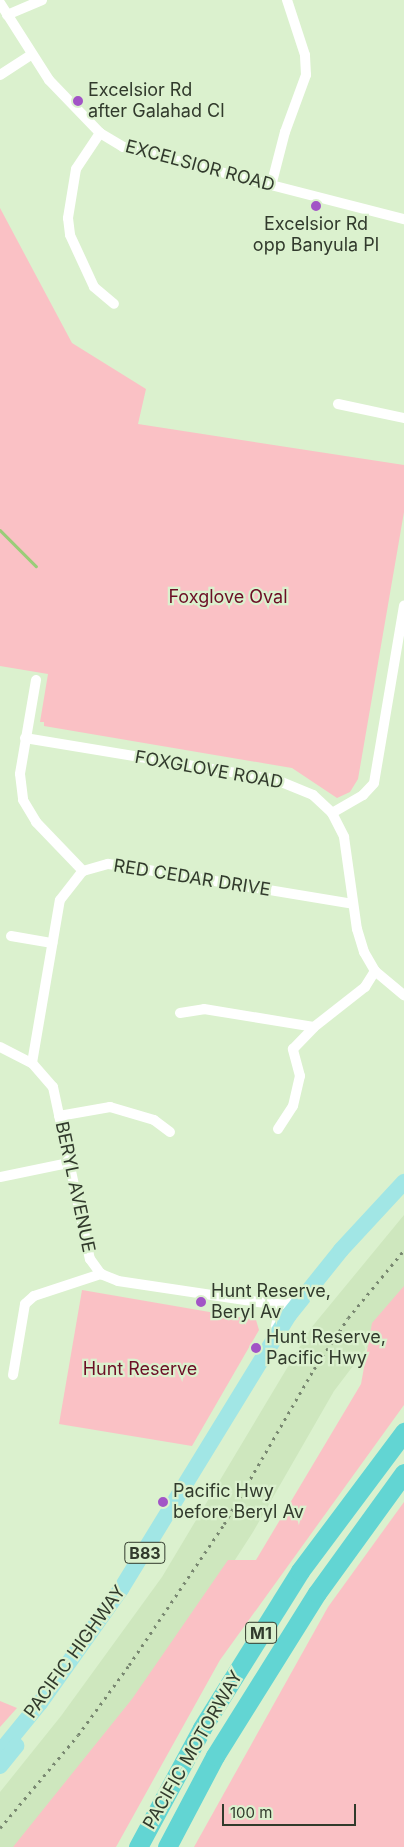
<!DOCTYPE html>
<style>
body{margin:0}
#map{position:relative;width:404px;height:1847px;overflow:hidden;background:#dbf1ce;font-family:Inter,sans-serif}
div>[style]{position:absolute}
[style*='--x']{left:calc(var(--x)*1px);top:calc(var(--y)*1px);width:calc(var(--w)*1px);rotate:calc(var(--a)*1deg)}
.built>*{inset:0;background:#cee7be}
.green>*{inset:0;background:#fac1c5}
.stream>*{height:2.5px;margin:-1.25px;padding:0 1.25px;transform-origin:1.25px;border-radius:1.25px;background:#9acd78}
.minor>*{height:10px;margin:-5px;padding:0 5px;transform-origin:5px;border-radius:5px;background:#fff}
.primary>*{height:16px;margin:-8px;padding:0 8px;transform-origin:8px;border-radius:8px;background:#a1e6e5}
.motorway>*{height:19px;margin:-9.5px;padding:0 9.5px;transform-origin:9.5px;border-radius:9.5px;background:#62d5d3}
.rail>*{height:2.5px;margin-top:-1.25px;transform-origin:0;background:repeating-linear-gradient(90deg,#798871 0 2.5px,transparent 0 7.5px)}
.dots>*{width:14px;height:14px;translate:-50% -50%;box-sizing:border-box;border:2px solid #dbf1ce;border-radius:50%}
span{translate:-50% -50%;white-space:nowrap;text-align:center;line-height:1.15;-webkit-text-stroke:4.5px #dbf1ce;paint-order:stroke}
.shield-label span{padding:1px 4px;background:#dbf1ce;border:1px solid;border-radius:4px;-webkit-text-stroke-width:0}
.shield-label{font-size:16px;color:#313a2c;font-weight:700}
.poi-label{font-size:18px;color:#313a2c}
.left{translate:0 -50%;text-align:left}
.street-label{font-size:18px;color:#313a2c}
.park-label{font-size:18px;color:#6b0e25}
.scale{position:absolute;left:222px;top:1804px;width:134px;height:22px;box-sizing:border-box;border:2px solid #313a2c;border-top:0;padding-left:6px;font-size:15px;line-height:18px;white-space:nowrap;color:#313a2c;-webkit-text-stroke:4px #dbf1ce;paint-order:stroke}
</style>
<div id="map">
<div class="built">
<i style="clip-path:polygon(404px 1215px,404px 1299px,334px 1391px,253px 1532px,173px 1656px,25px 1847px,0 1847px,0 1792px,61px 1716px,162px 1577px,311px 1328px)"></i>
</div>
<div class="green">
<i style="clip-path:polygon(0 208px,72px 343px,146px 389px,138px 424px,404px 465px,404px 512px,358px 779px,350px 792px,337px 798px,292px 768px,44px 726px,44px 722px,40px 722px,48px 674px,0 666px)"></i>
<i style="clip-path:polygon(404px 1286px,404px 1405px,220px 1660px,116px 1847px,13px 1847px,132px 1699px,228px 1560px,256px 1560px,361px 1384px,372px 1323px)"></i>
<i style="clip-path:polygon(82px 1290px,256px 1320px,259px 1330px,192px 1446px,59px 1424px)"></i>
<i style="clip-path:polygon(404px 1502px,404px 1847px,194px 1847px,328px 1607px)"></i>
<i style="clip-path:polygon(0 1701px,17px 1708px,0 1727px)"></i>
</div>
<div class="stream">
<i style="--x:0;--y:530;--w:51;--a:45"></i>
</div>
<div class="minor">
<i style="--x:0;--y:3;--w:91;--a:57.5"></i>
<i style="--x:49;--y:80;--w:74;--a:46.1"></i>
<i style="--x:100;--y:133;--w:27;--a:31"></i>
<i style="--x:123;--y:147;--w:290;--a:14.4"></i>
<i style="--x:7;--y:15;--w:38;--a:-23"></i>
<i style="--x:0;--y:75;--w:37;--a:-33"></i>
<i style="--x:100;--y:133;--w:43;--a:123.7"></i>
<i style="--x:76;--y:169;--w:50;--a:99.3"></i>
<i style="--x:68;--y:218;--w:17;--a:83"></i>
<i style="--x:70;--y:235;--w:57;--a:65.2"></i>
<i style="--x:94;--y:287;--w:26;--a:40"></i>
<i style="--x:271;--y:186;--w:56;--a:-75.5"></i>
<i style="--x:285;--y:132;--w:61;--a:-69.8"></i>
<i style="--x:306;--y:75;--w:20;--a:-93"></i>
<i style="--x:305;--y:55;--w:58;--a:-108.1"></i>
<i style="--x:338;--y:404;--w:67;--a:12"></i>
<i style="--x:36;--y:680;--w:95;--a:99.7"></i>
<i style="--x:20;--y:774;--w:26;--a:83"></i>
<i style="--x:23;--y:800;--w:26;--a:59"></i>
<i style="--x:36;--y:822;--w:68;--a:46.2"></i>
<i style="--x:25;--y:738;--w:252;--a:9.4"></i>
<i style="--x:274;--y:779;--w:42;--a:22.3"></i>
<i style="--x:313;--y:795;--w:26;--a:43"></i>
<i style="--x:332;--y:813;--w:27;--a:63"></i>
<i style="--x:344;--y:837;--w:93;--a:82"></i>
<i style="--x:357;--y:929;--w:24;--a:73"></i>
<i style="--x:364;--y:952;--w:22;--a:60"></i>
<i style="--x:375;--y:971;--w:38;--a:40"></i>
<i style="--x:332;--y:813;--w:36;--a:-30"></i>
<i style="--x:363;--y:795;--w:16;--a:-47"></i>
<i style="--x:374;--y:783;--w:180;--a:-80.4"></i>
<i style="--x:11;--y:936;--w:42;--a:9.7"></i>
<i style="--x:180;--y:1013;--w:24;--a:-9"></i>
<i style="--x:204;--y:1009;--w:111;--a:9.3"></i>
<i style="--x:314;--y:1027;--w:65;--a:-38.1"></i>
<i style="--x:365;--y:987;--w:19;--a:-58"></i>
<i style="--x:0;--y:1047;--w:36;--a:27"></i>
<i style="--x:32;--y:1063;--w:32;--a:49"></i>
<i style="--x:53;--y:1087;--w:176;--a:77.9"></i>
<i style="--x:90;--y:1259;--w:19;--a:54"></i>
<i style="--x:101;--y:1274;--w:18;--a:22"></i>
<i style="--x:118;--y:1281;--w:149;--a:8.5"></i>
<i style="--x:265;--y:1303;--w:21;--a:5"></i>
<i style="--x:286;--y:1305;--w:13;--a:-23"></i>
<i style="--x:32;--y:1063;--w:165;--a:-80.3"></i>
<i style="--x:60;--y:900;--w:37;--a:-52"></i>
<i style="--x:83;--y:871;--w:26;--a:-16"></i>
<i style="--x:108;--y:864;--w:16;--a:7"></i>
<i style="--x:124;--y:866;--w:232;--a:9.4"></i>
<i style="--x:59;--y:1116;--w:52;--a:-10"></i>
<i style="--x:110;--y:1107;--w:46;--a:16.5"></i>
<i style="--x:154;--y:1120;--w:20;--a:37"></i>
<i style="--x:278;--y:1129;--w:27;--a:-57"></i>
<i style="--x:293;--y:1106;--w:31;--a:-77"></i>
<i style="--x:300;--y:1076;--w:28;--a:-105"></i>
<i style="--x:293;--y:1049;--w:30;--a:-46"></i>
<i style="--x:0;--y:1177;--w:69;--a:-11.6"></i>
<i style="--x:266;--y:1303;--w:18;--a:47"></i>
<i style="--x:278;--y:1316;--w:15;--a:101"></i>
<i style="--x:13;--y:1375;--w:72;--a:-80.4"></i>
<i style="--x:25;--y:1304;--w:12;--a:-42"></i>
<i style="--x:34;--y:1296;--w:71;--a:-18.2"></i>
</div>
<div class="primary">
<i style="--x:0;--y:1752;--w:63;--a:-50.8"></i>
<i style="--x:40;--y:1703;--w:140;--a:-54.6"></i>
<i style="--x:121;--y:1589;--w:321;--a:-58.5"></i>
<i style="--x:289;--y:1315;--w:83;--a:-51.3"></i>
<i style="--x:341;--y:1250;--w:93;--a:-47.2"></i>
<i style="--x:0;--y:1766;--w:26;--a:-51"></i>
</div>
<div class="motorway">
<i style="--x:138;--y:1847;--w:135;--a:-61.7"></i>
<i style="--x:202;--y:1728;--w:185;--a:-58"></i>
<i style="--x:300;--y:1571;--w:174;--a:-53.2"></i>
<i style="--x:167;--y:1847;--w:103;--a:-62.2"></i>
<i style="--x:215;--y:1756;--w:192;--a:-58"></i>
<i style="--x:317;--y:1593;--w:148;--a:-54.1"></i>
</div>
<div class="rail">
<i style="--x:0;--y:1828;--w:121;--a:-50"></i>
<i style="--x:78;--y:1735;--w:87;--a:-53.9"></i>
<i style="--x:129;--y:1665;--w:170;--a:-56"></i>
<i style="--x:224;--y:1524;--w:179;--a:-59.9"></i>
<i style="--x:314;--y:1369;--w:61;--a:-56.3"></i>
<i style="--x:348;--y:1318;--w:88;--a:-50.5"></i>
</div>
<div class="dots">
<i style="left:78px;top:101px;background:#a254c6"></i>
<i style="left:316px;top:206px;background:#a254c6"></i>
<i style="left:201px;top:1302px;background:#a254c6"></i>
<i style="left:256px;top:1348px;background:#a254c6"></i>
<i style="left:163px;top:1502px;background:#a254c6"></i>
</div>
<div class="shield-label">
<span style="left:145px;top:1553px">B83</span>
<span style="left:261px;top:1633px">M1</span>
</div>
<div class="poi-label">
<span class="left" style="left:88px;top:101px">Excelsior Rd<br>after Galahad Cl</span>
<span style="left:316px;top:235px">Excelsior Rd<br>opp Banyula Pl</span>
<span class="left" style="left:211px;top:1302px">Hunt Reserve,<br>Beryl Av</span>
<span class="left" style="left:266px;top:1348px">Hunt Reserve,<br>Pacific Hwy</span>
<span class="left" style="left:173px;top:1502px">Pacific Hwy<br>before Beryl Av</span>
</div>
<div class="street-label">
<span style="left:200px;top:166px;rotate:15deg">EXCELSIOR ROAD</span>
<span style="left:209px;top:770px;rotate:10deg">FOXGLOVE ROAD</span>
<span style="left:192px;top:878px;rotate:9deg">RED CEDAR DRIVE</span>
<span style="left:75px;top:1187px;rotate:78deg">BERYL AVENUE</span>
<span style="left:75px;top:1652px;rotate:-54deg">PACIFIC HIGHWAY</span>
<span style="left:193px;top:1750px;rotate:-60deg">PACIFIC MOTORWAY</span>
</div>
<div class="park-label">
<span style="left:228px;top:597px">Foxglove Oval</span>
<span style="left:140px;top:1369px">Hunt Reserve</span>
</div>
<div class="scale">100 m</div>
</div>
